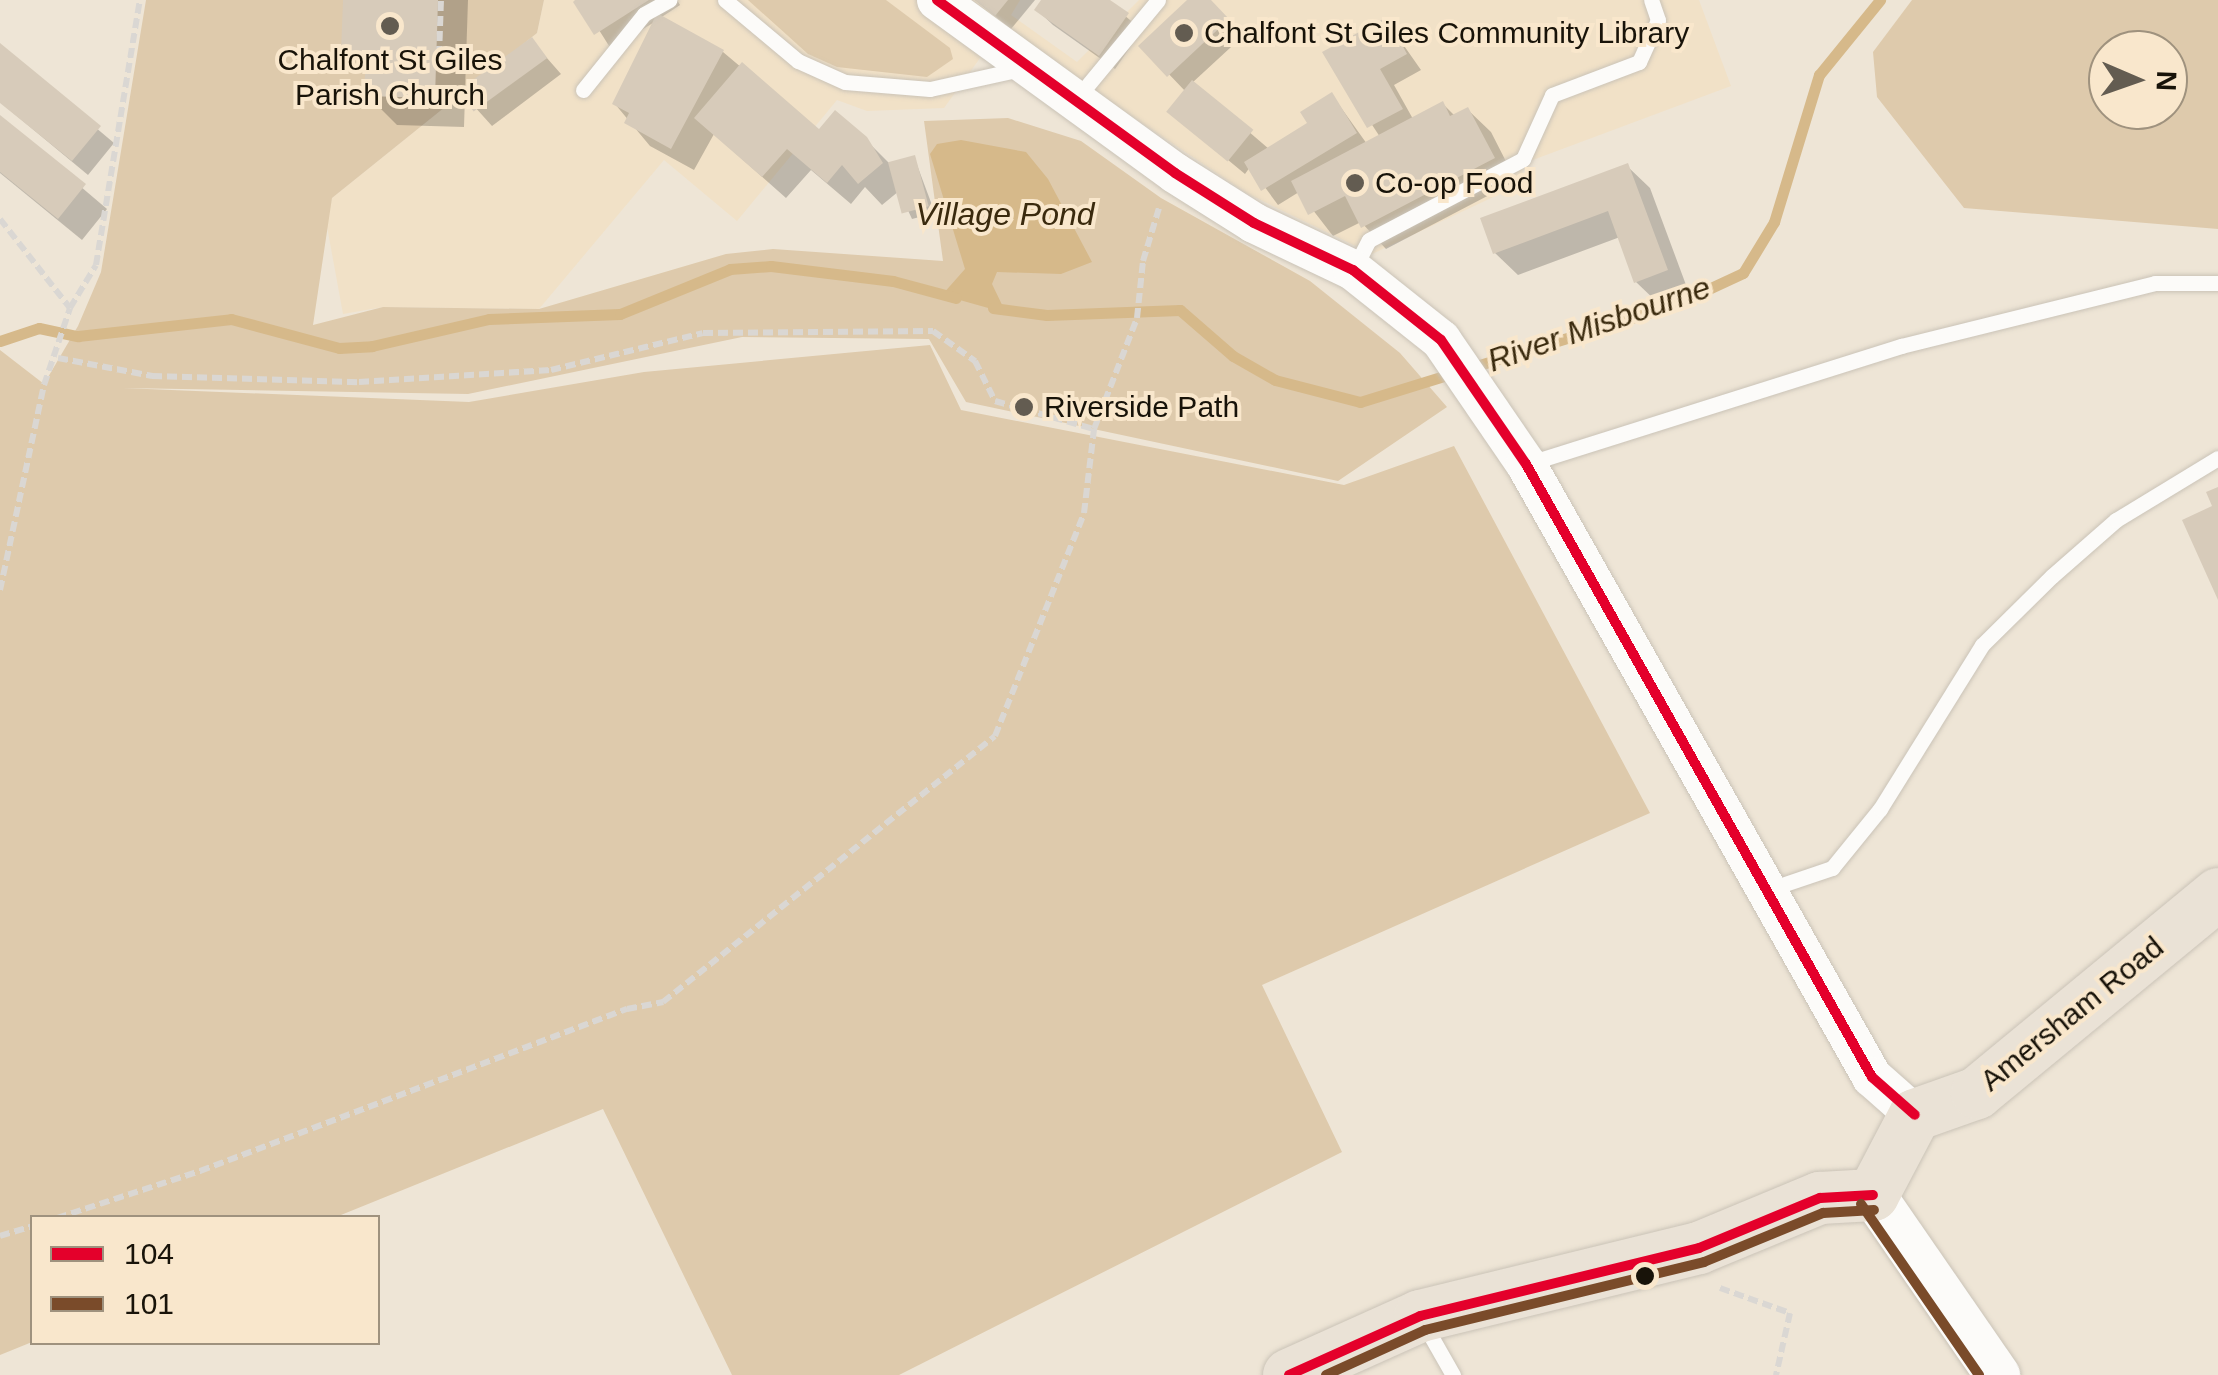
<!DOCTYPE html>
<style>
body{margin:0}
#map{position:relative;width:2218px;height:1375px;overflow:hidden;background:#eee5d6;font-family:Arial,sans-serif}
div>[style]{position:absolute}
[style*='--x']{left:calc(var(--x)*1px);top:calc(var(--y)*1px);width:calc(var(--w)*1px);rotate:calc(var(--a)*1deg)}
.built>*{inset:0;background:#f1e1c7}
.green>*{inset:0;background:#decaac}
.water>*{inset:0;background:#d6b98a}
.shadow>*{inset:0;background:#0003}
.stream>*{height:11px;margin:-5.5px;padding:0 5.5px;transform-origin:5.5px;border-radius:5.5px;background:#d6b98a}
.building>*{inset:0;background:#d7cbba;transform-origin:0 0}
.path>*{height:6px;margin-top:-3px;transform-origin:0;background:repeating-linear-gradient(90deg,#dad7d3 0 10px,transparent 0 15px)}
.roads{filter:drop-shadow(0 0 2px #cac3b7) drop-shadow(0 0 2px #cac3b7)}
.service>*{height:15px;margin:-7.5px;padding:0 7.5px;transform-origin:7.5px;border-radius:7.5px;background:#fcfbf9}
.tertiary>*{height:40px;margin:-20px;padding:0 20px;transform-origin:20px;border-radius:20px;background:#fcfbf9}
.secondary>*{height:45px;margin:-22.5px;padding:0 22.5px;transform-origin:22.5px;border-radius:22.5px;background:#fcfbf9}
.trunk>*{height:52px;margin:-26px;padding:0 26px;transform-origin:26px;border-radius:26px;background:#eae2d6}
.bus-1>*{height:10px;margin:-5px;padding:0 5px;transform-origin:5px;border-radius:5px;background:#e4002b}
.bus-2>*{height:10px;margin:-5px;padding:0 5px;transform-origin:5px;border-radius:5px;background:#7a4b2a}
.dots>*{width:28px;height:28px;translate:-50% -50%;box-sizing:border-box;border:5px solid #f9e7cc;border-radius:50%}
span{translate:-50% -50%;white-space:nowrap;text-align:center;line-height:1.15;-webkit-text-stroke:8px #f9e7cc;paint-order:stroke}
.poi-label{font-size:30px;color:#181309}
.left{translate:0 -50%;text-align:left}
.street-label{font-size:30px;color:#181309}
.water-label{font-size:32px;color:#3a2a0e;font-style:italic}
.legend{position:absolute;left:30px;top:1215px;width:350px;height:130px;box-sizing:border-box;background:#f9e7cc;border:2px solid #9f927e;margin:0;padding:12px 18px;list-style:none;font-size:30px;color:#181309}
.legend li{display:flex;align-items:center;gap:20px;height:50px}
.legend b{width:50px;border:2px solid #9f927e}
.north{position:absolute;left:2088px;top:30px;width:100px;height:100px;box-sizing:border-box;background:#f9e7cc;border:2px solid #9f927e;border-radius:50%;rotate:92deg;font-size:28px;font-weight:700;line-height:40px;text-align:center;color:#181309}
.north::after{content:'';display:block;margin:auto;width:35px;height:45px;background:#635c51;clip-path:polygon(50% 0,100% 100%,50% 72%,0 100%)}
</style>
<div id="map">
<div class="built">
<i style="clip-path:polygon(544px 0,1020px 0,1011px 15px,1077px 62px,1139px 0,1699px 0,1731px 86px,1522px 164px,1523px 183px,1372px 254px,1248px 194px,1001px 29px,944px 108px,867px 111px,837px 100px,737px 221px,664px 160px,539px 309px,383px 307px,343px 314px,326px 221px,332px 198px,537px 33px)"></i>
</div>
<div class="green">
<i style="clip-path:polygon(146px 0,544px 0,537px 33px,332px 198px,313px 325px,383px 307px,539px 309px,726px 254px,773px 249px,943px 261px,924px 121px,1008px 118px,1081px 141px,1161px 198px,1310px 281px,1400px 353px,1447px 407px,1338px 481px,966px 402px,929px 339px,742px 337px,468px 394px,123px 388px,469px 402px,644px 372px,930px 345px,961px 410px,1344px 485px,1454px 446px,1650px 813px,1262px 985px,1342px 1152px,899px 1375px,732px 1375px,603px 1109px,336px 1217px,32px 1218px,32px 1342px,0 1355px,0 350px,44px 384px,78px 326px,101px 272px)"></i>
<i style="clip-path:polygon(748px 0,886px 0,950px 48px,953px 59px,927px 77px,837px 67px,808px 54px)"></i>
<i style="clip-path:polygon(evenodd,1912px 0,2218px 0,2218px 229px,1964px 208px,1877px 97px,1873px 52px,1912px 0,2108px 50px,2168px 50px,2168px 110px,2108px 110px,2108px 50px)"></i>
</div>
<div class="water">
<i style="clip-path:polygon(961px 140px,1026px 152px,1048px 179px,1092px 262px,1061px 274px,997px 272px,992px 284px,1006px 313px,942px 295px,965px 269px,930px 154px,937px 144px)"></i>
</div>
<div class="shadow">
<i style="clip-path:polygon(346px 0,468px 0,465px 91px,532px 41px,561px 74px,492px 126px,465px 96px,464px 127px,397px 125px,367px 95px,367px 75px,344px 51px)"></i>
<i style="clip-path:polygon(580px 0,677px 0,680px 5px,660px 18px,723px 52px,819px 133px,865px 139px,890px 164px,914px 157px,935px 213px,912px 219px,899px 191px,882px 205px,865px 187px,851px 204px,811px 170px,786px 198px,714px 134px,694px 170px,650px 146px,615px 104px,656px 21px,611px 49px)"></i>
<i style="clip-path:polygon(975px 0,1035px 0,1011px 29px)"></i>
<i style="clip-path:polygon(1044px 0,1106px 0,1142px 30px,1115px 69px,1053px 25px,1037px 10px)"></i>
<i style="clip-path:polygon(1191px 0,1209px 0,1243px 36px,1192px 83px,1269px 149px,1310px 124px,1332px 95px,1367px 144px,1380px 137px,1325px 53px,1386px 20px,1421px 70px,1394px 85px,1413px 119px,1443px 104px,1455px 116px,1468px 110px,1491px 132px,1516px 181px,1386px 249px,1361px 222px,1333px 236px,1299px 192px,1278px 205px,1250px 167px,1245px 174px,1170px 112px,1186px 92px,1142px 46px)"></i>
<i style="clip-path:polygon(0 47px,114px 143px,88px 175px,0 102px)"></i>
<i style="clip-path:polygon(0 118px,107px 209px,82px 240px,0 173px)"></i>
<i style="clip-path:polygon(1627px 166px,1650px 188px,1689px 293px,1659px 304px,1636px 282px,1620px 237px,1518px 275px,1495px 253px)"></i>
</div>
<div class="stream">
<i style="--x:993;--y:308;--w:54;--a:7.4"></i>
<i style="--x:1047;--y:315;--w:133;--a:-2.2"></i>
<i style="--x:1180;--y:310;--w:70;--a:41"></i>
<i style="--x:1233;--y:356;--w:48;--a:29.7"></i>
<i style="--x:1275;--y:380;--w:88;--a:14.5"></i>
<i style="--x:1360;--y:402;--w:329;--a:-17.2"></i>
<i style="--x:1674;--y:305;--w:76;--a:-24.9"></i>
<i style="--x:1743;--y:273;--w:60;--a:-58.7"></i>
<i style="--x:1774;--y:222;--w:154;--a:-73"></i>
<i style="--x:1819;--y:75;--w:97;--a:-50.9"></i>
<i style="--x:0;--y:341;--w:41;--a:-18.4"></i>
<i style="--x:39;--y:328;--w:40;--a:12"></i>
<i style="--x:78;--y:336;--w:154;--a:-6.3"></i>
<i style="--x:231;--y:319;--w:112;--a:15"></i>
<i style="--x:339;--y:348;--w:33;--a:-3"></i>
<i style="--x:372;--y:346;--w:120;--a:-13"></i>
<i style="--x:489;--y:319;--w:131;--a:-2.2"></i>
<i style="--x:620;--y:314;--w:119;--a:-22.2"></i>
<i style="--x:730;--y:269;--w:41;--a:-4.2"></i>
<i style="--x:771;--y:266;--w:123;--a:7"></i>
<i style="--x:893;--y:281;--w:65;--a:15.1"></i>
</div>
<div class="building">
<i style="clip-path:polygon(343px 0,438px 0,435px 98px,364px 96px,366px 53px,341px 52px)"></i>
<i style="clip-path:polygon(649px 0,594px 35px,573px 2px,575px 0)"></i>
<i style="clip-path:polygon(975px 0,1008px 0,995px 16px)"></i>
<i style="clip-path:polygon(1041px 0,1110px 0,1129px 13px,1099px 56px,1034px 10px)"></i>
<i style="clip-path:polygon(1187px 0,1211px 0,1229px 19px,1167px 77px,1138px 46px)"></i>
<i style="clip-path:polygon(657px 13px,724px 50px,671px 149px,624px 123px,629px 113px,612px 104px)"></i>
<i style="clip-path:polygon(1387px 17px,1407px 54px,1380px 69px,1403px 109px,1367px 128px,1322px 52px)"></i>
<i style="left:532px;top:37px;width:26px;height:91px;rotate:54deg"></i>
<i style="clip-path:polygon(0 43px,101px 126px,72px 161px,0 103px)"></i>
<i style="clip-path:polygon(742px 62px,819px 129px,835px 110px,867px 137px,883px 163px,858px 184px,842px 165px,827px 183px,787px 149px,762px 177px,694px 118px)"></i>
<i style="left:1192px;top:80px;width:79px;height:41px;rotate:39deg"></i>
<i style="clip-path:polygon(1332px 92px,1357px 133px,1261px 191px,1244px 162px,1307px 123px,1300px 112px)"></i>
<i style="clip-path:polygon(1443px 101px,1450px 116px,1468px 107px,1495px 158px,1361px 228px,1345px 196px,1308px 215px,1291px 181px)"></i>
<i style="clip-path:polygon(0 115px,86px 184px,58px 219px,0 172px)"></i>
<i style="left:915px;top:155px;width:53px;height:28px;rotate:75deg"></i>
<i style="clip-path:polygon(1628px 163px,1668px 270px,1634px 283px,1608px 211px,1493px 254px,1480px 218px)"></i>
<i style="clip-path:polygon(2218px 487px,2218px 600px,2182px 520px,2212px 506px,2206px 492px)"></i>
</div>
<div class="path">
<i style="--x:439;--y:56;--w:56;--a:-88"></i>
<i style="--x:0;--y:219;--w:113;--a:51.8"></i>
<i style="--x:58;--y:358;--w:96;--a:10.8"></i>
<i style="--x:152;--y:376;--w:207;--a:1.7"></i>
<i style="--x:359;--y:382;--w:192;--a:-3.6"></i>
<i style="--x:551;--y:370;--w:156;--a:-13.7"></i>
<i style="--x:703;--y:333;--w:230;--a:-0.5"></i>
<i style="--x:933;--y:331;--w:52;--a:35.5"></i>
<i style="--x:975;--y:361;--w:45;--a:63.4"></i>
<i style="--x:995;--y:401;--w:103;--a:15.8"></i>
<i style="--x:1094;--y:429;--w:119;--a:-68.8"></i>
<i style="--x:1137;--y:318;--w:57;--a:-84"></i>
<i style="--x:1143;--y:261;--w:55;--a:-73.2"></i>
<i style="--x:0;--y:590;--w:210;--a:-77.9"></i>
<i style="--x:44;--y:385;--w:81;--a:-71.3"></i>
<i style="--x:70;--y:308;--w:50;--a:-58.8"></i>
<i style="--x:96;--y:265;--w:269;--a:-80.6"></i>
<i style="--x:57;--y:1218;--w:151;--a:-18.2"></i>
<i style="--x:200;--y:1171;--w:457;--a:-20.8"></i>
<i style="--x:627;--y:1009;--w:37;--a:-11"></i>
<i style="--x:663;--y:1002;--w:425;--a:-38.7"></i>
<i style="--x:995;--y:736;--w:240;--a:-68.2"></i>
<i style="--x:1084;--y:513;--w:85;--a:-83.2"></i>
<i style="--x:0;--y:1236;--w:34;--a:-17"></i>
<i style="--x:1720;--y:1288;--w:74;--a:19.7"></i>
<i style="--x:1790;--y:1313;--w:64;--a:102.7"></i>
</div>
<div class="roads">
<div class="service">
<i style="--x:725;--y:0;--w:95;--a:39.9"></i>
<i style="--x:798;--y:61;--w:51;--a:24.1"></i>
<i style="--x:845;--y:82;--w:85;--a:4.7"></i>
<i style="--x:930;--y:89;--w:92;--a:-12.5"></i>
<i style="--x:583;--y:90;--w:97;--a:-51.2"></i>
<i style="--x:644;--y:14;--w:29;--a:-29"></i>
<i style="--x:1077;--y:98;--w:127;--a:-50.4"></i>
<i style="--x:1355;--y:267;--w:30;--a:-63"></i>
<i style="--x:1369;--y:240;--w:174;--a:-27.7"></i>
<i style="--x:1523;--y:159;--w:70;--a:-65.6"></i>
<i style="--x:1552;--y:95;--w:93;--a:-20.8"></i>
<i style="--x:1639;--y:62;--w:46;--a:-65.7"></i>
<i style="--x:1658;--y:20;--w:21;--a:-109"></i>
<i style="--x:1530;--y:463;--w:389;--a:-17.5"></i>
<i style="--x:1901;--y:346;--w:262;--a:-13.9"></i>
<i style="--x:2155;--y:283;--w:63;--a:0"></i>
<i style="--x:1767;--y:890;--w:69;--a:-18.7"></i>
<i style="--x:1832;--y:868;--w:76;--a:-50.9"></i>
<i style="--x:1880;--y:809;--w:193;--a:-58.1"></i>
<i style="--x:1982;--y:645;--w:98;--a:-44.6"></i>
<i style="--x:2052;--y:576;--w:85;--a:-41.2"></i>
<i style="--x:2116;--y:520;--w:119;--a:-31.3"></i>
<i style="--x:1424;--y:1324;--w:59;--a:60.4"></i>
</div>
<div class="tertiary">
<i style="--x:937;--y:0;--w:294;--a:36"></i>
<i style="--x:1175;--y:173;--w:93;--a:32.3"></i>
<i style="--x:1254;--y:223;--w:110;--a:25.4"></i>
<i style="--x:1353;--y:270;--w:112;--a:38.5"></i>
<i style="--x:1441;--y:340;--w:150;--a:55.6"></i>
<i style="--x:1526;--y:464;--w:704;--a:60.56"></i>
<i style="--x:1872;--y:1077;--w:57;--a:41.5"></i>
</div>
<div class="secondary">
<i style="--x:1873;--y:1195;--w:219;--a:55.4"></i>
</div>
<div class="trunk">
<i style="--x:1289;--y:1375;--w:144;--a:-24.2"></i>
<i style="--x:1420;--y:1316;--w:287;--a:-13.7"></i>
<i style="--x:1699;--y:1248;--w:131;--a:-22.5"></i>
<i style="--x:1820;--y:1198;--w:53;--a:-3.2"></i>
<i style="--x:1873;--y:1195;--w:90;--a:-62.3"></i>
<i style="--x:1915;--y:1115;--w:66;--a:-19.5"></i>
<i style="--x:1977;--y:1093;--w:313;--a:-39.5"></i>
</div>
</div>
<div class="bus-1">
<i style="--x:937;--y:0;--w:294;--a:36"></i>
<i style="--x:1175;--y:173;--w:93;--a:32.3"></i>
<i style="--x:1254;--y:223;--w:110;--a:25.4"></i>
<i style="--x:1353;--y:270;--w:112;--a:38.5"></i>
<i style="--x:1441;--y:340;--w:150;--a:55.6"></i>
<i style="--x:1526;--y:464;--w:704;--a:60.56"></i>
<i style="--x:1872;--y:1077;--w:57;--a:41.5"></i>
<i style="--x:1289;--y:1375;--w:144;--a:-24.2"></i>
<i style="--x:1420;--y:1316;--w:287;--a:-13.7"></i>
<i style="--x:1699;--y:1248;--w:131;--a:-22.5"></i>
<i style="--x:1820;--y:1198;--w:53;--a:-3.2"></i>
</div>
<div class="bus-2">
<i style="--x:1861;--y:1204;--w:208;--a:55.4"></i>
<i style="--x:1326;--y:1375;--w:109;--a:-24.4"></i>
<i style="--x:1425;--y:1330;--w:287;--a:-13.7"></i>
<i style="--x:1704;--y:1262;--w:129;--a:-22.4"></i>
<i style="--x:1823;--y:1213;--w:51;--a:-3.4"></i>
</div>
<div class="dots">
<i style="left:390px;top:26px;background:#635c51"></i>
<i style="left:1184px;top:33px;background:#635c51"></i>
<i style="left:1355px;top:183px;background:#635c51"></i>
<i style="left:1024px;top:407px;background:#635c51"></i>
<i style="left:1645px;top:1276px;background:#181309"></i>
</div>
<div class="poi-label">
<span class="left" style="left:1204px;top:33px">Chalfont St Giles Community Library</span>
<span style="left:390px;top:77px">Chalfont St Giles<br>Parish Church</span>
<span class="left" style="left:1375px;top:183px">Co-op Food</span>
<span class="left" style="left:1044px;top:407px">Riverside Path</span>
</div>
<div class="street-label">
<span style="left:2072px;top:1014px;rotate:-39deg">Amersham Road</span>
</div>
<div class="water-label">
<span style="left:1005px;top:214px">Village Pond</span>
<span style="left:1599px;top:324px;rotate:-19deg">River Misbourne</span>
</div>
<ul class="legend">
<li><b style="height:12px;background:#e4002b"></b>104</li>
<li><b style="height:12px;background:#7a4b2a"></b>101</li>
</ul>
<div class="north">N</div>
</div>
